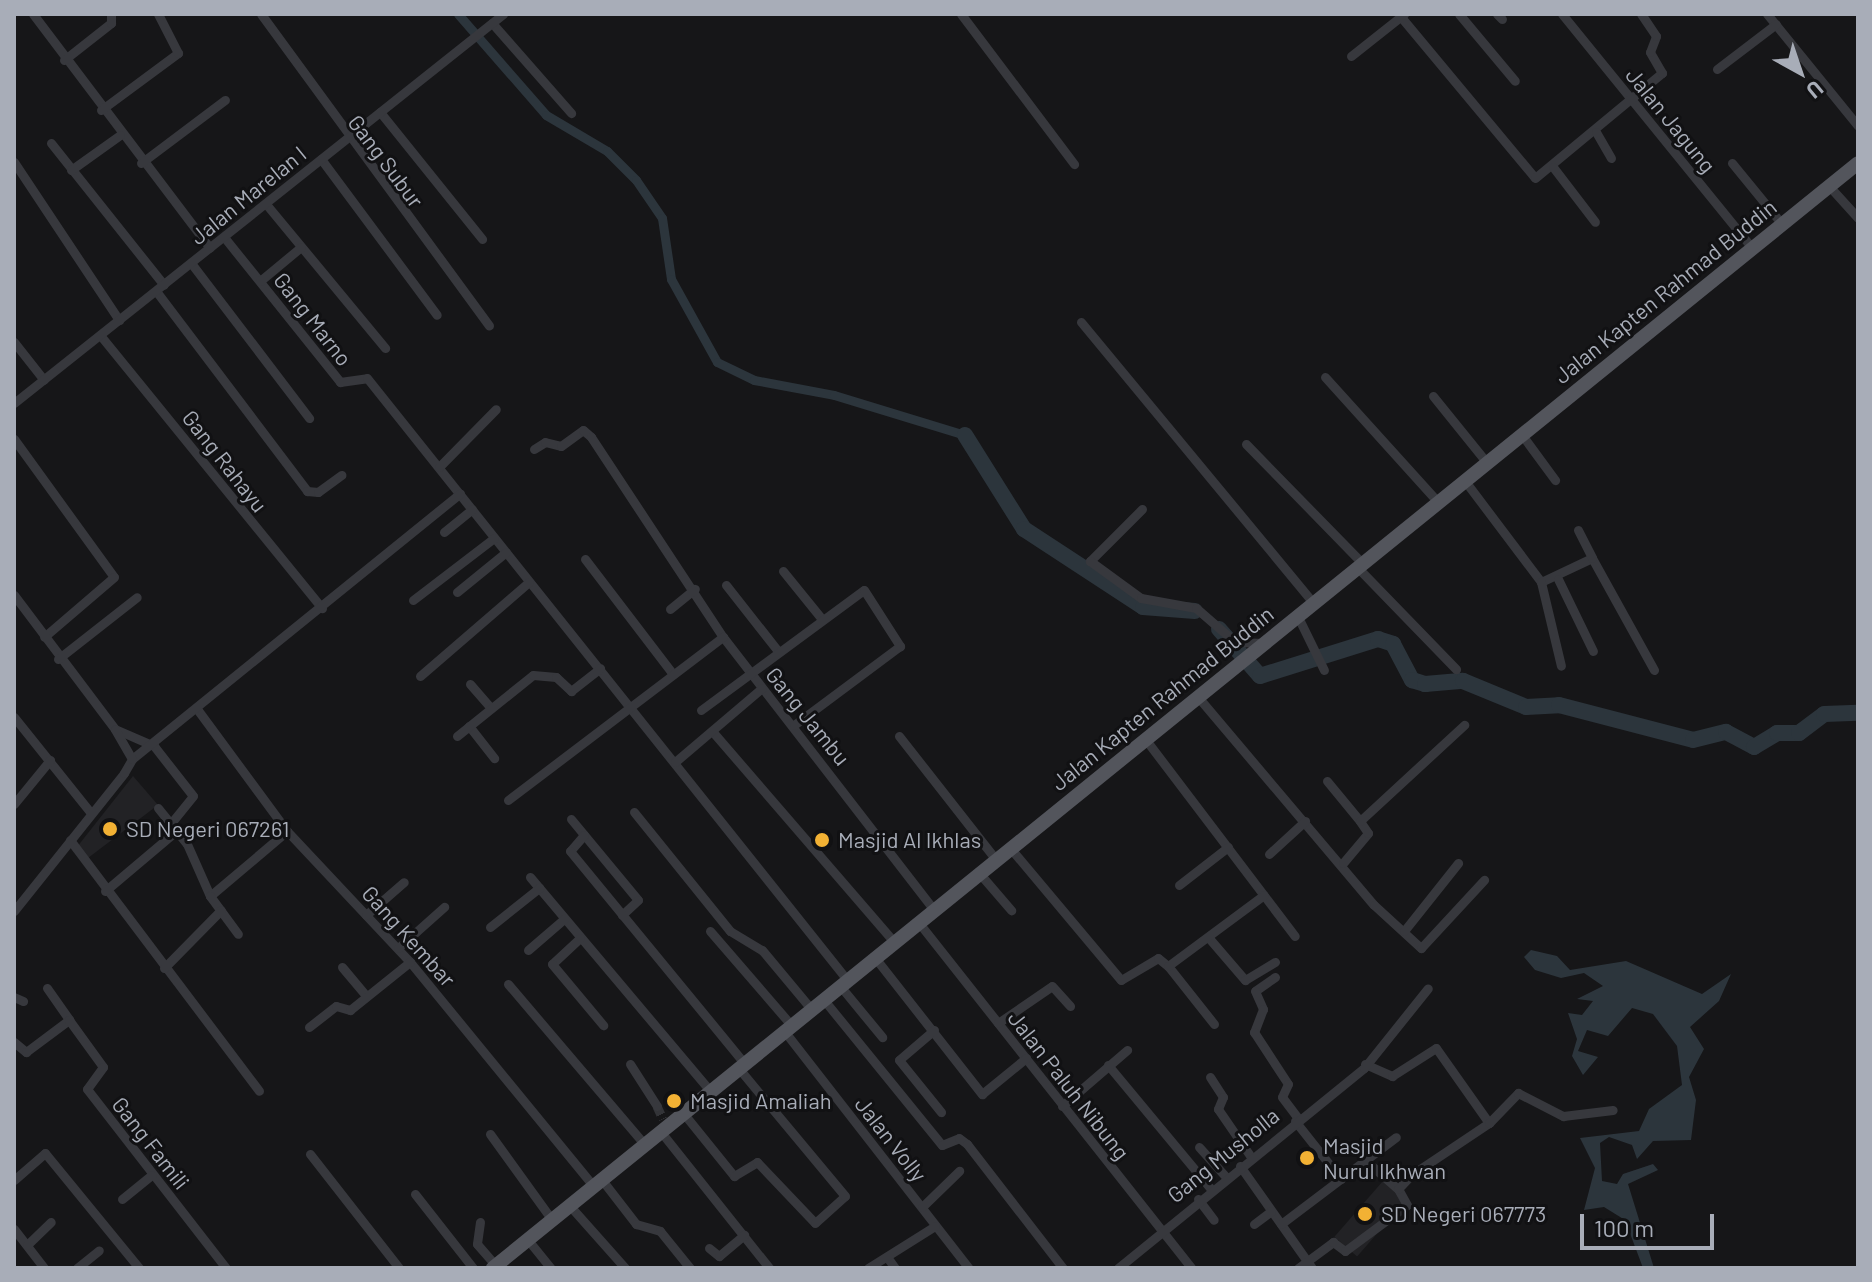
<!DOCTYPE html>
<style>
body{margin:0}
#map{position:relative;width:1872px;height:1282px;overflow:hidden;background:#161618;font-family:Barlow,sans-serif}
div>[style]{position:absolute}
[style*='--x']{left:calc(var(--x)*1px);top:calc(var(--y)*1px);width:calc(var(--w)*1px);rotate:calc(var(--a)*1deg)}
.built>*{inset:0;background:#222225;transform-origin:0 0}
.water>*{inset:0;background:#2c353c}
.canal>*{height:9px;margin:-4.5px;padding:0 4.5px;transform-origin:4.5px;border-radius:4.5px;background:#2c353c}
.river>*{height:16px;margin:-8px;padding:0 8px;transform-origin:8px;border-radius:8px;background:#2c353c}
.minor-tunnel>*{height:9px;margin-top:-4.5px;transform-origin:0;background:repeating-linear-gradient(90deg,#333438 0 9px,transparent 0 13.5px)}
.minor>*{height:9px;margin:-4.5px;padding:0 4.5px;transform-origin:4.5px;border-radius:4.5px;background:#37383d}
.primary>*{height:14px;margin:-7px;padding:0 7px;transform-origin:7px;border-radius:7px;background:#53555c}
.dots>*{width:22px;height:22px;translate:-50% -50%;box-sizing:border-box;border:4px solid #111113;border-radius:50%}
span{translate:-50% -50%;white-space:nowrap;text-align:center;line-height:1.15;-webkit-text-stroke:6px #111113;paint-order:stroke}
.street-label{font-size:22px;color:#a8adb8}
.poi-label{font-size:22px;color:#a8adb8}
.left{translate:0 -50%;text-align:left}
.frame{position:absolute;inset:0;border:16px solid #a8adb8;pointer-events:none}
.north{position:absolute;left:1760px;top:32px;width:80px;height:80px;-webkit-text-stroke:6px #111113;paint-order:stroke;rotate:140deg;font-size:22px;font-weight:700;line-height:32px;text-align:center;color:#a8adb8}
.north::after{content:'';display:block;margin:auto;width:28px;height:36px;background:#a8adb8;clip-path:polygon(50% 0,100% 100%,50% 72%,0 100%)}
.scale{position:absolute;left:1580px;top:1214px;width:134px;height:36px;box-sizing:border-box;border:4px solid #a8adb8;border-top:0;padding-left:10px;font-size:24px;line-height:28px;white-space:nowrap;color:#a8adb8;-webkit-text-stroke:6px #111113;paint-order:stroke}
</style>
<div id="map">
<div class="built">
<i style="clip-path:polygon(133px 776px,158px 805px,88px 858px,77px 847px)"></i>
<i style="left:1383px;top:1181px;width:30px;height:74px;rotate:41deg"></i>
</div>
<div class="water">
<i style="clip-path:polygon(1531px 950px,1557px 956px,1570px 970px,1626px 961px,1702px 994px,1731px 974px,1719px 1001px,1690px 1027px,1704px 1049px,1689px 1077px,1696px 1100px,1691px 1140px,1653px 1141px,1637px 1159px,1632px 1145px,1609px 1137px,1600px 1143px,1602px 1181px,1617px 1184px,1623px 1174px,1653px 1164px,1658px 1170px,1628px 1184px,1654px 1268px,1643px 1268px,1625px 1220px,1604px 1207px,1584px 1210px,1595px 1168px,1580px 1138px,1639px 1131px,1649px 1109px,1682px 1085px,1677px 1046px,1653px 1014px,1632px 1008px,1608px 1036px,1587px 1030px,1578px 1051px,1598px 1057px,1583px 1075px,1572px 1056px,1577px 1039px,1568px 1013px,1582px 1015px,1593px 1001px,1577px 999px,1603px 986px,1584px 973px,1561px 978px,1535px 970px,1524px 957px)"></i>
</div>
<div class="canal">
<i style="--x:458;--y:14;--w:134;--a:48.9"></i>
<i style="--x:546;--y:115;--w:71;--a:30.5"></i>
<i style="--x:607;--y:151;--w:41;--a:45"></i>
<i style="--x:636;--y:180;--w:46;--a:55.6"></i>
<i style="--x:662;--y:218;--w:62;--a:81.6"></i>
<i style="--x:671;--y:279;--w:95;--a:61"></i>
<i style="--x:717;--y:362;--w:41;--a:25.9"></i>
<i style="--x:754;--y:380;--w:81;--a:10.6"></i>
<i style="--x:834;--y:395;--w:137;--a:17"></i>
</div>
<div class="river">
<i style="--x:965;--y:435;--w:111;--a:57.9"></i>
<i style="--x:1024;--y:529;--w:142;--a:33.2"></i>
<i style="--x:1143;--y:607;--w:52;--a:4.4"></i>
<i style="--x:1219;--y:629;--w:62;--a:48.9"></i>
<i style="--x:1260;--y:676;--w:124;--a:-17.4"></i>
<i style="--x:1378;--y:639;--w:16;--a:18"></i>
<i style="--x:1393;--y:644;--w:41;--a:62.2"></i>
<i style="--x:1412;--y:680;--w:14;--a:17"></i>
<i style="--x:1425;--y:684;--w:38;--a:-5"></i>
<i style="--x:1463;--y:681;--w:68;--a:22.4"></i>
<i style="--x:1526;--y:707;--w:33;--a:-3"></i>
<i style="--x:1559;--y:705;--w:138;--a:14.6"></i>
<i style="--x:1693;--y:740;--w:34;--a:-14"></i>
<i style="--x:1726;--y:732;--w:32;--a:28"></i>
<i style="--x:1754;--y:747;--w:27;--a:-31"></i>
<i style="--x:1777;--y:733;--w:22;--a:0"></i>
<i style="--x:1799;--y:733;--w:31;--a:-37"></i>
<i style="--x:1824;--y:714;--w:34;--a:-2"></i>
</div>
<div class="minor-tunnel">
<i style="--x:657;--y:1106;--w:14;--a:65"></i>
</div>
<div class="minor">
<i style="--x:33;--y:14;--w:293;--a:52.9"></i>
<i style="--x:261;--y:14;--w:386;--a:53.8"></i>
<i style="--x:961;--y:14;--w:188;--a:53"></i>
<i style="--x:1459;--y:14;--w:87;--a:50.1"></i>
<i style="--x:1497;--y:14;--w:7;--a:45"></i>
<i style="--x:1562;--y:14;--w:301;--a:50.9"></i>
<i style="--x:1767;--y:14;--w:144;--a:50.9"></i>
<i style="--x:1401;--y:17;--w:209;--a:50.2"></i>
<i style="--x:1535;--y:178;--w:165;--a:-39.6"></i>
<i style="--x:1662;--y:73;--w:24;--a:-120"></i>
<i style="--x:1650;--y:52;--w:17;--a:-69"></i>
<i style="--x:1656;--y:36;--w:27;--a:-124"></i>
<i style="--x:492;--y:23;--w:120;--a:48.7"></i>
<i style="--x:1351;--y:56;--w:68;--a:-38.4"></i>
<i style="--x:64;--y:60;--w:60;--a:-38.2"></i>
<i style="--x:111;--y:23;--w:9;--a:-90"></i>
<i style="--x:1717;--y:69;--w:74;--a:-37.3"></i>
<i style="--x:101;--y:110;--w:96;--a:-36.5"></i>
<i style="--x:178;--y:53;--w:44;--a:-117.1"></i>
<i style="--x:380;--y:112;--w:163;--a:51.2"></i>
<i style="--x:1596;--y:132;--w:30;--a:60"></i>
<i style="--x:51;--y:143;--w:181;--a:51.5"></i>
<i style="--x:321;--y:159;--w:194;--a:53.4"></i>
<i style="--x:14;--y:162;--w:190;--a:56.4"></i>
<i style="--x:141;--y:163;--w:105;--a:-36.9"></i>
<i style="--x:1732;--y:163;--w:79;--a:50.7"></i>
<i style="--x:1553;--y:167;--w:69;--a:52.6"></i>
<i style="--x:71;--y:170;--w:60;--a:-35.5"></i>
<i style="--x:1829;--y:186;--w:43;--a:47.8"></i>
<i style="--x:266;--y:204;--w:187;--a:50.4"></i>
<i style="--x:224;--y:237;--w:186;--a:51.3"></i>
<i style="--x:340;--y:382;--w:27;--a:-8"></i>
<i style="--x:367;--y:378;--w:771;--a:51.42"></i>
<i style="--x:191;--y:263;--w:195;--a:52.7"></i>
<i style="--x:260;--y:281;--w:53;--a:-39.7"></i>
<i style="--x:156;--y:291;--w:251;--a:52.9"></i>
<i style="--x:307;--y:491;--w:11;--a:5"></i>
<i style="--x:318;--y:492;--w:29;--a:-36"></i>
<i style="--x:1081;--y:322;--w:366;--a:50.4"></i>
<i style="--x:100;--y:335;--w:352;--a:50.9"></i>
<i style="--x:14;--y:342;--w:48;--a:51.7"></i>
<i style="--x:1325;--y:377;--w:170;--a:47.9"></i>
<i style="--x:1433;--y:396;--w:86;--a:51.1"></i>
<i style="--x:14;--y:403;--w:625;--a:-38.5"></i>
<i style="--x:1522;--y:435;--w:56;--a:53.7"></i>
<i style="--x:14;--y:439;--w:170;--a:54.1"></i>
<i style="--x:114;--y:577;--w:92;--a:139.4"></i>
<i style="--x:1246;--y:444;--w:168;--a:45.7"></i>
<i style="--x:534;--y:449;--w:13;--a:-32"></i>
<i style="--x:545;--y:442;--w:16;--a:14"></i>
<i style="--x:561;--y:446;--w:27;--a:-36"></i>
<i style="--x:583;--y:430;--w:11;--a:41"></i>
<i style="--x:591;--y:437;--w:240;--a:56.6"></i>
<i style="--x:723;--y:637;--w:346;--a:52.3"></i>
<i style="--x:439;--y:467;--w:81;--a:-45.5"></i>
<i style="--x:1465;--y:481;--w:126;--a:53"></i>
<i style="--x:1541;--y:582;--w:56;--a:-25.2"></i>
<i style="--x:1592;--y:558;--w:128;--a:61"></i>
<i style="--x:1142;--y:509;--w:74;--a:135"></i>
<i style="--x:1090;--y:561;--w:63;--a:36"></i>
<i style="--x:1141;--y:598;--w:56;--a:10.3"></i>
<i style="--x:1196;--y:608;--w:52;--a:41.1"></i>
<i style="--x:1235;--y:642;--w:29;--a:2"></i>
<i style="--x:1578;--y:530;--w:31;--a:63"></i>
<i style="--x:444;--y:532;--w:36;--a:-39"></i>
<i style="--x:585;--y:559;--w:145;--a:52.6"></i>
<i style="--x:1358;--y:568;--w:141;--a:45.9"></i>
<i style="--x:783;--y:571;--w:60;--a:51"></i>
<i style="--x:1558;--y:579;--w:80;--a:64.1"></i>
<i style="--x:1541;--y:582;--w:86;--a:76.6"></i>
<i style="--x:726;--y:585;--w:84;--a:51.8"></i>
<i style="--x:457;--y:592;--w:63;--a:-39.2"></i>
<i style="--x:14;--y:595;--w:168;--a:53"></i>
<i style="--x:115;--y:729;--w:43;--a:23.6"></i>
<i style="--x:154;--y:746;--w:63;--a:52"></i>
<i style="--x:193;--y:796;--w:36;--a:129"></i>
<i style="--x:413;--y:600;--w:102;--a:-37.4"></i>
<i style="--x:670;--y:609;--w:32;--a:-39"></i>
<i style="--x:1298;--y:617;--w:59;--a:63.9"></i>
<i style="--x:58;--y:659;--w:100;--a:-38.1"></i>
<i style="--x:420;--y:676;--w:144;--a:-40.8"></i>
<i style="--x:470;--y:684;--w:32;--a:49"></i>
<i style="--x:1198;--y:697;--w:272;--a:49.8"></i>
<i style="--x:1374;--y:905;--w:64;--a:42.5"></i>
<i style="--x:1421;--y:948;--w:93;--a:-47.2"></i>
<i style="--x:197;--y:709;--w:152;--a:53.6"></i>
<i style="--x:287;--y:831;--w:180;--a:46.8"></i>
<i style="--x:410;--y:962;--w:291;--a:50.7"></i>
<i style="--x:701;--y:710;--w:202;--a:-36.4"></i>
<i style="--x:864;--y:590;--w:67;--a:57.3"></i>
<i style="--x:900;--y:646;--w:132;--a:143.3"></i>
<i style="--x:14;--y:717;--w:123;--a:51.3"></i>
<i style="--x:469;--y:726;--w:41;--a:52"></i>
<i style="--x:712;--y:731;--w:280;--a:49.2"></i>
<i style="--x:457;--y:736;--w:97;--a:-38.8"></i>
<i style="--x:533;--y:675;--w:23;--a:5"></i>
<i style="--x:556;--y:677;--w:21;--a:43"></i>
<i style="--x:571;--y:691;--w:37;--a:-38"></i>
<i style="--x:899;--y:736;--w:159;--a:51.9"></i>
<i style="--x:1146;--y:740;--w:246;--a:52.8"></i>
<i style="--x:132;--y:759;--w:422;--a:-39"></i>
<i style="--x:675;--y:762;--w:114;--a:-40.4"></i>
<i style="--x:1327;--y:781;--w:52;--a:50.5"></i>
<i style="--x:508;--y:800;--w:270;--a:-37.2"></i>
<i style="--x:14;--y:804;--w:57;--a:-50.7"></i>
<i style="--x:158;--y:808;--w:46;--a:51.1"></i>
<i style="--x:187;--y:844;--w:57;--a:66.1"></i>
<i style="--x:210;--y:896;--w:101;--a:-40.2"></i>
<i style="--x:634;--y:812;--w:153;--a:51.1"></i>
<i style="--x:730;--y:931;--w:37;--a:31"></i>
<i style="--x:762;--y:950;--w:78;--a:50.2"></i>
<i style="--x:571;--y:819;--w:105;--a:50.4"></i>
<i style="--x:638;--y:900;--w:22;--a:137"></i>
<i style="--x:584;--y:835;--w:21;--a:131"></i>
<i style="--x:570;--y:851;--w:276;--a:50.6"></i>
<i style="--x:70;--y:840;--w:314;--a:53"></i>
<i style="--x:1011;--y:849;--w:171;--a:50"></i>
<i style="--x:1121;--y:980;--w:43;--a:-30.7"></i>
<i style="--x:1158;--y:958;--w:13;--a:39"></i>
<i style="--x:1269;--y:854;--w:49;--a:-42.5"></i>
<i style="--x:1343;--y:863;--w:39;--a:-50"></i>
<i style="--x:1368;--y:833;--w:14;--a:-124"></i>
<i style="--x:1360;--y:821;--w:142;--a:-42.7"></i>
<i style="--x:980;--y:874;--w:48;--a:49.3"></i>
<i style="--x:530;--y:877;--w:281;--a:49.9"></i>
<i style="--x:1179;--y:885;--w:62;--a:-37.8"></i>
<i style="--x:105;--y:891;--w:93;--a:-40.2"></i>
<i style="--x:210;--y:896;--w:47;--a:53.6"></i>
<i style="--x:14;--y:911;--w:176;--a:-51.4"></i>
<i style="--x:124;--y:773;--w:16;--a:-60"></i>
<i style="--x:132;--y:759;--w:34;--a:-120"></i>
<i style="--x:366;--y:915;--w:50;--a:-41"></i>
<i style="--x:919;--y:923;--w:439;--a:51.7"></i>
<i style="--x:490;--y:927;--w:63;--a:-38.5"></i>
<i style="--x:710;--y:931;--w:125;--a:49.2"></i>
<i style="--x:1404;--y:931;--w:87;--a:-51.5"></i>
<i style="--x:1208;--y:937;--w:57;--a:49.3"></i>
<i style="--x:1245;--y:980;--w:35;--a:-31"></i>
<i style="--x:580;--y:938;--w:38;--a:137"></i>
<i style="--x:552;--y:964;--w:80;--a:50.1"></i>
<i style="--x:398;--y:948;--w:62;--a:-41.7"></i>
<i style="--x:528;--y:950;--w:48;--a:-40.7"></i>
<i style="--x:876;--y:959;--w:172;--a:51.9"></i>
<i style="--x:982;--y:1094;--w:57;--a:-39.3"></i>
<i style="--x:342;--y:967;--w:38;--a:50"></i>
<i style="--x:164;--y:968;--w:81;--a:-45.5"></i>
<i style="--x:1275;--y:977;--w:24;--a:145"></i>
<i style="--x:1255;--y:991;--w:20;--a:66"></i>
<i style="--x:1263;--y:1009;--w:25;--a:111"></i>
<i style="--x:1254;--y:1032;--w:62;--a:56.8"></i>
<i style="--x:1288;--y:1084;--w:14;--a:115"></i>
<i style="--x:1282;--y:1097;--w:26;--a:53"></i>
<i style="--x:508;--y:984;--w:211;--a:49.6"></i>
<i style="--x:841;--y:987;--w:65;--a:50.6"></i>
<i style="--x:47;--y:988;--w:39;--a:55"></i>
<i style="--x:14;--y:997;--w:10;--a:24"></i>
<i style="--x:824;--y:1000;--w:187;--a:50.9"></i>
<i style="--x:942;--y:1145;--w:18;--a:-22"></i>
<i style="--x:959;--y:1138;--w:10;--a:37"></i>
<i style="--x:967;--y:1144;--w:157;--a:52.3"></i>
<i style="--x:998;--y:1023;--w:65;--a:-34.4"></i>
<i style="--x:1052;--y:986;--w:27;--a:48"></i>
<i style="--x:1214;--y:1024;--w:74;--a:-128.4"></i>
<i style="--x:1168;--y:966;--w:119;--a:-36.5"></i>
<i style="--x:309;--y:1027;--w:34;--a:-38"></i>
<i style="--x:336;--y:1006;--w:15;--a:16"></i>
<i style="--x:350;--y:1010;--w:77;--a:-38.7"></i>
<i style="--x:934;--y:1030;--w:46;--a:139.4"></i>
<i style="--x:899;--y:1060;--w:67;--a:51.1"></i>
<i style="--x:785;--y:1032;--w:299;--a:52.1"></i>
<i style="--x:14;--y:1042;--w:16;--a:40"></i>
<i style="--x:26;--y:1052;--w:54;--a:-36.7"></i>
<i style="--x:69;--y:1020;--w:58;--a:54.1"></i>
<i style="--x:103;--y:1067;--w:27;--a:126"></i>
<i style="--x:87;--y:1089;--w:227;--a:52.2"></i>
<i style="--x:630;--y:1064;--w:50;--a:57.3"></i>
<i style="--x:1365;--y:1064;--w:30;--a:24"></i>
<i style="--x:1392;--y:1076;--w:52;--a:-32.5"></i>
<i style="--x:1436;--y:1048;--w:92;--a:54.8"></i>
<i style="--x:1108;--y:1065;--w:161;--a:50.3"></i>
<i style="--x:1210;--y:1077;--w:24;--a:57"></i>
<i style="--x:1223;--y:1097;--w:13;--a:113"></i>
<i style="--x:1218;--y:1109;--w:58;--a:55.5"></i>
<i style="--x:1062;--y:1106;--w:86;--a:-40.7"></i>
<i style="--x:684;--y:1114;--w:80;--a:51.1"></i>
<i style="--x:734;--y:1176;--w:27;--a:-31"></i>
<i style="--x:757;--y:1162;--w:84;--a:46.4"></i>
<i style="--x:815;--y:1223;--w:40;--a:-42"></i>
<i style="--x:845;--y:1196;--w:165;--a:-129.8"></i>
<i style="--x:1295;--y:1121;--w:74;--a:51.6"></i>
<i style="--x:661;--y:1132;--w:174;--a:51.5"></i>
<i style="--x:490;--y:1134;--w:106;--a:54.2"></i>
<i style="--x:1199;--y:1147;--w:40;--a:48"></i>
<i style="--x:310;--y:1154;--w:145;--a:52"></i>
<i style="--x:1365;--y:1160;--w:44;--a:41.3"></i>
<i style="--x:1240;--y:1166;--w:125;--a:54.8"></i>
<i style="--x:14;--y:1180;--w:41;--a:-41.1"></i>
<i style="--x:45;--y:1153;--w:149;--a:50.7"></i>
<i style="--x:602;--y:1180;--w:56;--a:52.3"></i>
<i style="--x:636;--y:1224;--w:25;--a:16"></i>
<i style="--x:660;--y:1231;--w:48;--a:51"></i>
<i style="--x:415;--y:1194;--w:94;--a:51.9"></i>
<i style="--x:122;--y:1199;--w:38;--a:-39"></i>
<i style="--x:1198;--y:1199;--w:26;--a:53"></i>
<i style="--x:570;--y:1206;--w:83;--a:48.4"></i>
<i style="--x:922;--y:1207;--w:52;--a:-44.2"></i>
<i style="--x:480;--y:1222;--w:22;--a:98"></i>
<i style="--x:477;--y:1244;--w:29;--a:49"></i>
<i style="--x:1254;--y:1224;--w:21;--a:-37"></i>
<i style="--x:1281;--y:1224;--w:144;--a:-37.1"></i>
<i style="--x:14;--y:1229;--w:49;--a:52.4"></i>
<i style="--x:528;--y:1240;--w:36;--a:51"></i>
<i style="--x:27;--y:1245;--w:33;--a:-44"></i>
<i style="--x:709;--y:1248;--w:13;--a:39"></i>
<i style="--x:719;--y:1256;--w:33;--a:-40"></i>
<i style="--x:887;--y:1257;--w:14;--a:54"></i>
<i style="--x:77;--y:1268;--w:28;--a:-39"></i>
<i style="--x:868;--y:1268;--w:79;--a:-32.1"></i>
<i style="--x:1118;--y:1268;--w:317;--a:-39.1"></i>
<i style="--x:1364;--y:1068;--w:102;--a:-51.3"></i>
<i style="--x:1298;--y:1268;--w:44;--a:-36.6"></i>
<i style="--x:1333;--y:1242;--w:15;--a:37"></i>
<i style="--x:1345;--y:1251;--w:77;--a:-36.6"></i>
<i style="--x:1407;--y:1205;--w:18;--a:-119"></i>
<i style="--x:1398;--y:1189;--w:19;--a:-47"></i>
<i style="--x:1411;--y:1175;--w:94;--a:-33.7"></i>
<i style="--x:1489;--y:1123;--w:42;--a:-46"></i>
<i style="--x:1518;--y:1093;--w:51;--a:27.1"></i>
<i style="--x:1563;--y:1116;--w:50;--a:-6.8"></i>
</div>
<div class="primary">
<i style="--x:493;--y:1268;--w:1756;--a:-38.99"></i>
</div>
<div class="dots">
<i style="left:110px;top:829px;background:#f2b134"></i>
<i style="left:822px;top:840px;background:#f2b134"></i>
<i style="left:674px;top:1101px;background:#f2b134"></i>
<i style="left:1307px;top:1158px;background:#f2b134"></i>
<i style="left:1365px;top:1214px;background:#f2b134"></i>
</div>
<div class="street-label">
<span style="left:1671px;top:120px;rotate:51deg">Jalan Jagung</span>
<span style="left:386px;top:161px;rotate:53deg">Gang Subur</span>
<span style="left:248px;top:195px;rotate:-39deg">Jalan Marelan I</span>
<span style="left:1665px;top:291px;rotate:-39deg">Jalan Kapten Rahmad Buddin</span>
<span style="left:313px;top:319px;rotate:52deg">Gang Marno</span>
<span style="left:225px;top:461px;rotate:52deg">Gang Rahayu</span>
<span style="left:1162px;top:698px;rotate:-39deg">Jalan Kapten Rahmad Buddin</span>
<span style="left:808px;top:716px;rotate:51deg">Gang Jambu</span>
<span style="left:409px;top:936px;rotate:48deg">Gang Kembar</span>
<span style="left:1069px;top:1085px;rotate:52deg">Jalan Paluh Nibung</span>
<span style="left:891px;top:1139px;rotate:52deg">Jalan Volly</span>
<span style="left:151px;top:1143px;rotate:52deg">Gang Famili</span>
<span style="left:1223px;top:1155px;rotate:-39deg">Gang Musholla</span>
</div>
<div class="poi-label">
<span class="left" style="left:126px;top:829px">SD Negeri 067261</span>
<span class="left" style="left:838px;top:840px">Masjid Al Ikhlas</span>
<span class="left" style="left:690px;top:1101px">Masjid Amaliah</span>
<span class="left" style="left:1323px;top:1158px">Masjid<br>Nurul Ikhwan</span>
<span class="left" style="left:1381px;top:1214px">SD Negeri 067773</span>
</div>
<div class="frame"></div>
<div class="north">U</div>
<div class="scale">100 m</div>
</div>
